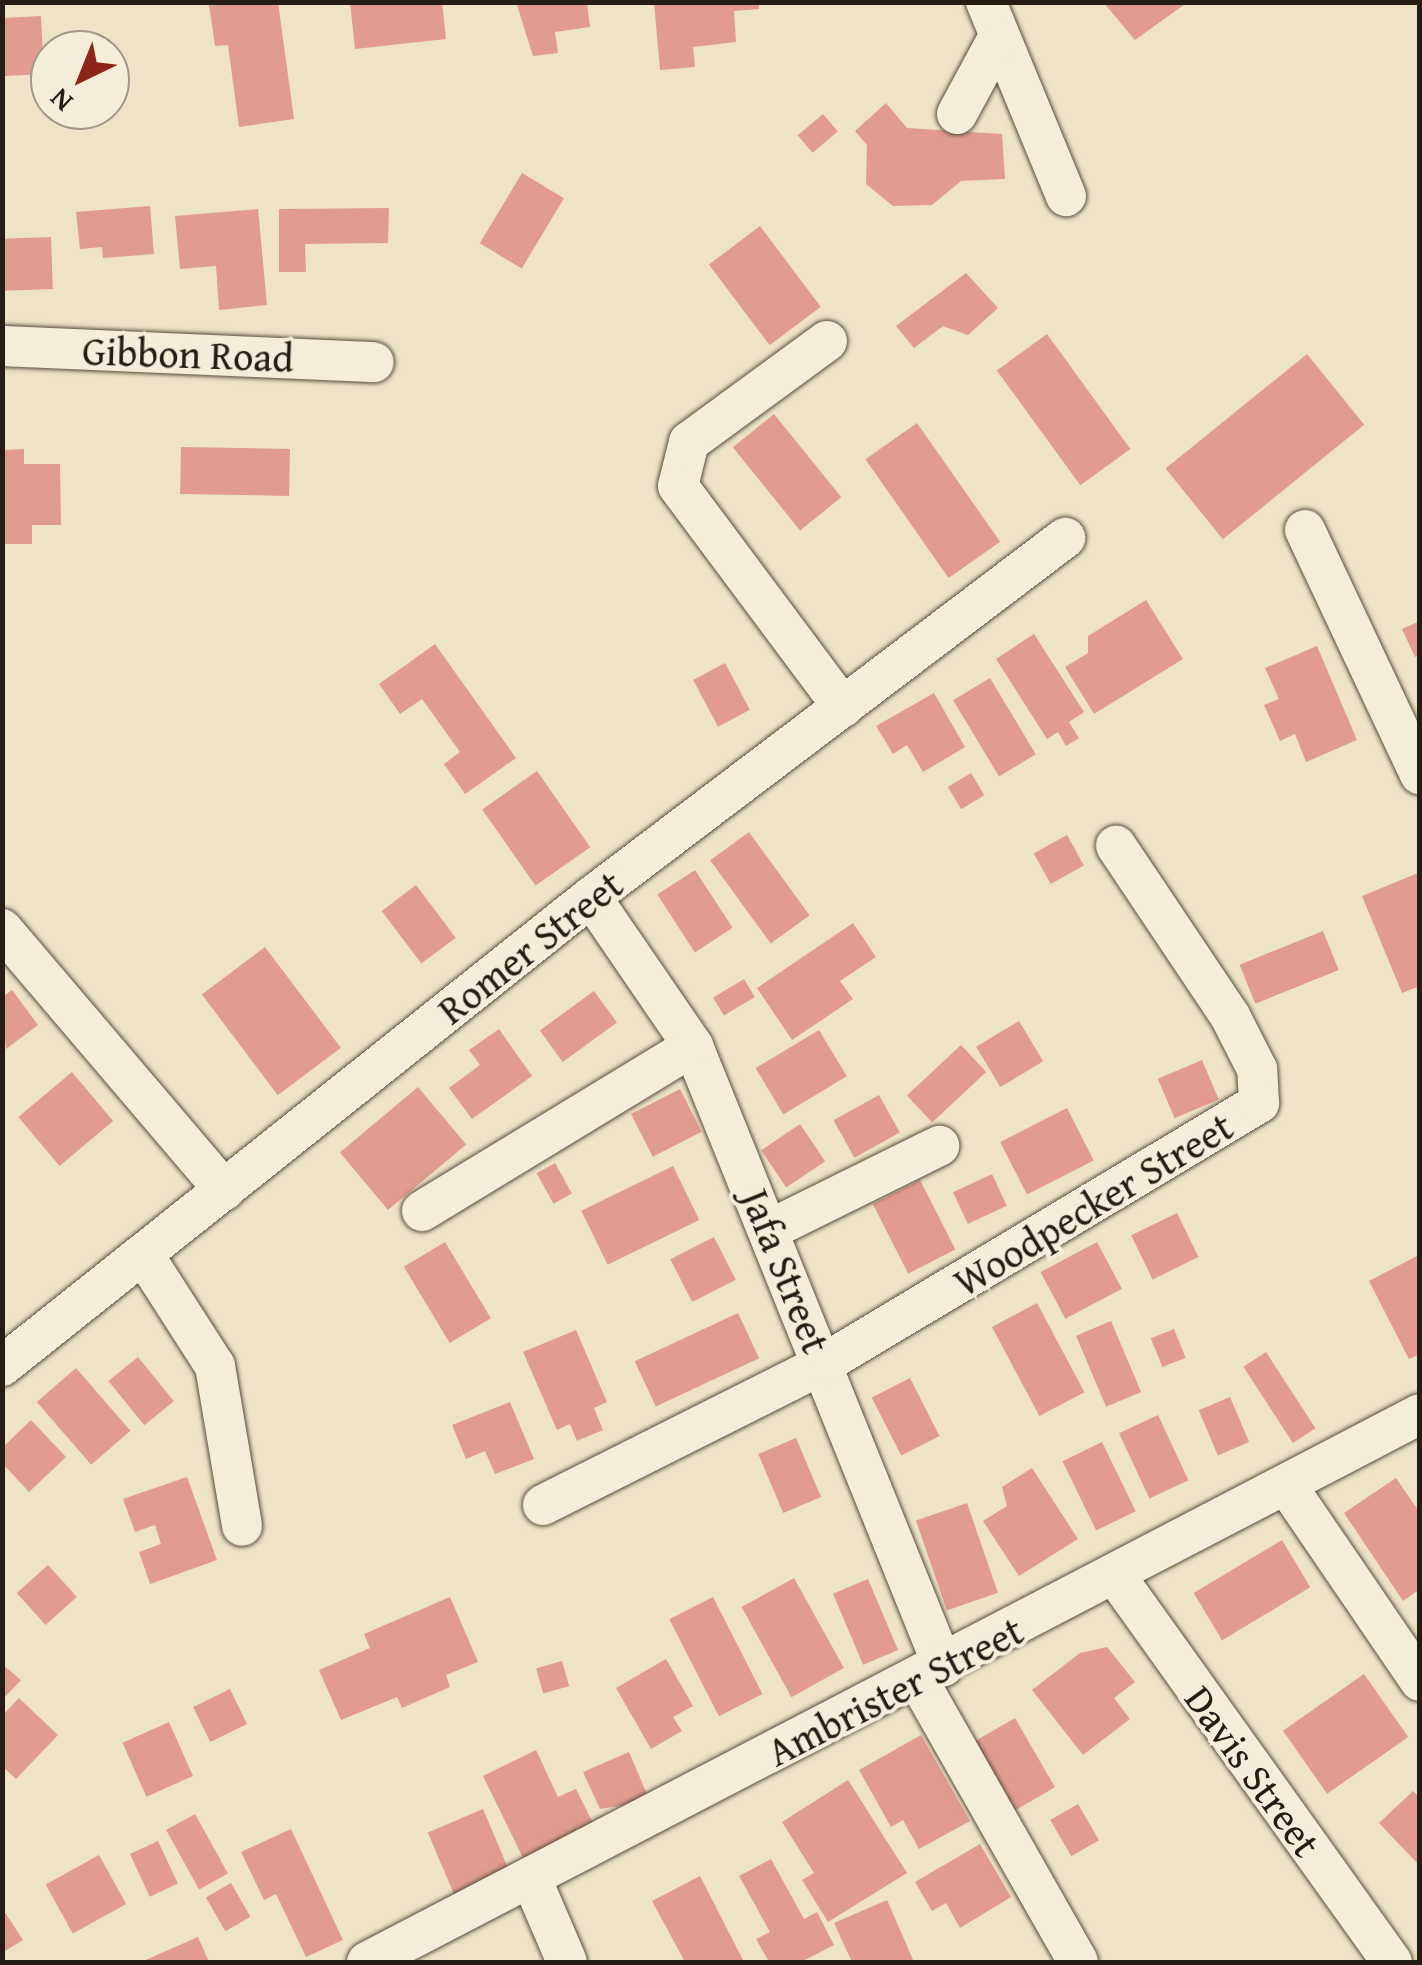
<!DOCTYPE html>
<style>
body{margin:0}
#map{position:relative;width:1422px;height:1965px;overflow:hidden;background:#eee3c6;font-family:"Gentium Book Plus",serif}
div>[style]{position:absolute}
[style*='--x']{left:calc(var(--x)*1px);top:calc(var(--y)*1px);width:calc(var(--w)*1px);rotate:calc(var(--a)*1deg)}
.building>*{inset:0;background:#e29c8f;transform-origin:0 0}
.roads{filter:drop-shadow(0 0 2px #574e40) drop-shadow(0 0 2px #574e40)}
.minor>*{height:40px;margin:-20px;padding:0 20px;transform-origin:20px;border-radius:20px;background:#f4edda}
span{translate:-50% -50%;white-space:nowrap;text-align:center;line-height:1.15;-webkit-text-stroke:8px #f4edda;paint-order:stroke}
.street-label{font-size:40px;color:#251c14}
.frame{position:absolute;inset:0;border:5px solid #251c14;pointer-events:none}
.north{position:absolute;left:30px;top:30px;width:100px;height:100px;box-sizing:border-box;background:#f4edda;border:2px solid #a1998b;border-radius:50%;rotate:223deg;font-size:28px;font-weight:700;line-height:40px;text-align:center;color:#251c14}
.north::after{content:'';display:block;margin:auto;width:35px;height:45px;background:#8f2418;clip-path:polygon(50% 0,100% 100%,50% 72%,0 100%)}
</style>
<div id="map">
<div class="building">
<i style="clip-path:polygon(225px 2px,278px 2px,294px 119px,239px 127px,228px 45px,215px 46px,209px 5px)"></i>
<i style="clip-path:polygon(350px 2px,442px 2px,446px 39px,355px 49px)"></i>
<i style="clip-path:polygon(516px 2px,587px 2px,590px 27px,555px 32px,558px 53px,533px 56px)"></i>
<i style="clip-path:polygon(654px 2px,759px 2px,759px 9px,734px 11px,736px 42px,693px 47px,695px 67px,660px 70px)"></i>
<i style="clip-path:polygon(1103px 2px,1188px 2px,1135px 40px)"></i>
<i style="left:41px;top:16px;width:58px;height:39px;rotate:87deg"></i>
<i style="clip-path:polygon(886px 103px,907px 128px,1002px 134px,1005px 179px,961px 181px,932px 205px,893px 206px,866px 184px,867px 145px,855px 131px)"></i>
<i style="left:823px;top:114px;width:23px;height:33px;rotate:50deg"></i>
<i style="left:522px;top:173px;width:49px;height:82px;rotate:31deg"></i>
<i style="clip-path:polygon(150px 206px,154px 254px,103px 258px,102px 247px,80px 249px,76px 212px)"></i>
<i style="clip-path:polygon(389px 208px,388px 243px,305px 244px,306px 272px,279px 272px,279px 209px)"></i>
<i style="clip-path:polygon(258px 209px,267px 305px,219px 310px,216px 266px,180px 269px,175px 216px)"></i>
<i style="left:760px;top:226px;width:101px;height:64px;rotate:53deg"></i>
<i style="left:51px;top:237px;width:52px;height:49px;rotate:88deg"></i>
<i style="clip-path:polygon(966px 273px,998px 308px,968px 335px,943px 326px,914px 348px,896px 326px)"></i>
<i style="left:1047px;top:334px;width:142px;height:62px;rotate:54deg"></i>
<i style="left:1307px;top:354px;width:91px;height:182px;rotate:51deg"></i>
<i style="left:774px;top:414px;width:107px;height:53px;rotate:51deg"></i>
<i style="left:917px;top:423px;width:145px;height:63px;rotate:55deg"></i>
<i style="left:181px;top:447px;width:109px;height:47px;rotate:1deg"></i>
<i style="clip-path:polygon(24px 449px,24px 464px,60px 464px,61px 525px,32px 525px,32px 544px,2px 544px,2px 450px)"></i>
<i style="clip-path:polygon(1146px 600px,1183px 659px,1094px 714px,1065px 667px,1088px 653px,1088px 636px)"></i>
<i style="clip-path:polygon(1420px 621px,1420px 655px,1415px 657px,1402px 629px)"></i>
<i style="clip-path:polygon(1034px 634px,1084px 712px,1069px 722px,1079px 738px,1066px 746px,1058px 732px,1047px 739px,996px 659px)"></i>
<i style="clip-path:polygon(435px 644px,516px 758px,465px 794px,444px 764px,460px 752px,422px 699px,400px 714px,379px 684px)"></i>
<i style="clip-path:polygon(1317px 646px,1357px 740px,1306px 762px,1295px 734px,1280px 741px,1264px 705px,1279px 699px,1265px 668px)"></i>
<i style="left:725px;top:663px;width:53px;height:36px;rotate:62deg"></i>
<i style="left:990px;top:678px;width:89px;height:43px;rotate:59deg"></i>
<i style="clip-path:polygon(934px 693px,965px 747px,923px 772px,907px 745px,893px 754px,876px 726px)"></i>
<i style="left:537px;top:771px;width:93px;height:67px;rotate:55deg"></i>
<i style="left:971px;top:773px;width:26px;height:27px;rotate:59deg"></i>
<i style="left:749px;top:832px;width:103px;height:48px;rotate:54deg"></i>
<i style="left:1067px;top:835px;width:35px;height:38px;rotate:61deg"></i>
<i style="left:695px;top:870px;width:69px;height:45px;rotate:57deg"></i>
<i style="clip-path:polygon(1418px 873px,1420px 986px,1402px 993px,1362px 896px)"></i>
<i style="left:416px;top:885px;width:66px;height:43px;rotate:53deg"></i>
<i style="clip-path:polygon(853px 923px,876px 957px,840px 981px,853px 999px,792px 1040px,757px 988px)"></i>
<i style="left:1323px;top:931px;width:42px;height:90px;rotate:68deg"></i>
<i style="left:265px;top:947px;width:126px;height:79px;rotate:53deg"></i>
<i style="left:744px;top:979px;width:21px;height:36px;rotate:59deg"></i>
<i style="clip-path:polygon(12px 990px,38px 1025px,6px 1049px,2px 997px)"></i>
<i style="left:594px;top:991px;width:39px;height:67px;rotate:54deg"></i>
<i style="left:1019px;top:1021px;width:47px;height:50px;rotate:59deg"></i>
<i style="clip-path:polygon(499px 1029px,532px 1076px,472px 1119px,449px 1088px,480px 1065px,469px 1050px)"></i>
<i style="left:819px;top:1030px;width:54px;height:74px;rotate:59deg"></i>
<i style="left:961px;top:1045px;width:37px;height:74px;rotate:47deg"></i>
<i style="left:1202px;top:1060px;width:43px;height:48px;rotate:67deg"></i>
<i style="left:72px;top:1072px;width:64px;height:70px;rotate:50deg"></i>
<i style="left:418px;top:1087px;width:75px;height:102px;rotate:50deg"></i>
<i style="left:680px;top:1089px;width:48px;height:55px;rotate:63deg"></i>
<i style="left:879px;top:1095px;width:43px;height:52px;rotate:61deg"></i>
<i style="left:1067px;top:1108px;width:59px;height:75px;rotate:63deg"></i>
<i style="left:800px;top:1124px;width:45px;height:47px;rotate:56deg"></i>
<i style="left:555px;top:1163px;width:35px;height:21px;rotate:61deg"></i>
<i style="left:673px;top:1166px;width:60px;height:102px;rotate:64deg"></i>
<i style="left:992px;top:1174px;width:35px;height:43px;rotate:65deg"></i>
<i style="left:920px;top:1180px;width:78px;height:53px;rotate:63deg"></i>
<i style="left:1177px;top:1213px;width:49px;height:51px;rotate:64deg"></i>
<i style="left:714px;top:1237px;width:48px;height:49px;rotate:63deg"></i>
<i style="left:445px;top:1242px;width:89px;height:48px;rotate:59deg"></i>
<i style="left:1097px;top:1242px;width:53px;height:64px;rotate:62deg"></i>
<i style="clip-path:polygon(1417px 1256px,1420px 1354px,1409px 1359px,1369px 1281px)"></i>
<i style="left:1037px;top:1303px;width:101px;height:51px;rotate:62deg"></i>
<i style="left:738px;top:1313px;width:50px;height:114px;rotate:65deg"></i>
<i style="left:1111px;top:1321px;width:77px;height:38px;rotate:67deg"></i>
<i style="left:1174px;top:1329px;width:31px;height:25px;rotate:68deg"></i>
<i style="clip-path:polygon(576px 1330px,607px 1402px,594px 1408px,603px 1430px,577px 1441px,570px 1424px,557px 1430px,523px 1352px)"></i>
<i style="left:1266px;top:1352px;width:91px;height:27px;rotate:57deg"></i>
<i style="left:138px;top:1357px;width:57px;height:38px;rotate:51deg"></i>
<i style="left:76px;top:1368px;width:83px;height:52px;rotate:49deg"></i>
<i style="left:910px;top:1378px;width:65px;height:43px;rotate:63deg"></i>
<i style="left:1230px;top:1397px;width:49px;height:34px;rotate:67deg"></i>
<i style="clip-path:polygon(510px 1402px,534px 1459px,495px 1474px,485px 1451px,466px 1459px,452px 1425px)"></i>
<i style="left:1158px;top:1415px;width:72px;height:43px;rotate:65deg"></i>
<i style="clip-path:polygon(31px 1420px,66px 1457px,29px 1492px,3px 1464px,3px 1447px)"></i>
<i style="left:796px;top:1438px;width:64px;height:41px;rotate:67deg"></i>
<i style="left:1102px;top:1442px;width:77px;height:44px;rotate:64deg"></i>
<i style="clip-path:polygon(1032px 1468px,1078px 1539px,1019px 1576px,983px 1521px,1007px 1506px,1002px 1487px)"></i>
<i style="clip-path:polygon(187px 1477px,217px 1560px,150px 1584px,139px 1552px,161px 1544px,155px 1525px,135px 1532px,123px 1499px)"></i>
<i style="clip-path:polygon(1396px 1478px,1420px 1513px,1420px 1589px,1403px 1601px,1344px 1513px)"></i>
<i style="left:967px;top:1503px;width:95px;height:54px;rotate:71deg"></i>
<i style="left:1282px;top:1540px;width:55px;height:103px;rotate:59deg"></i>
<i style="left:48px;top:1565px;width:43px;height:42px;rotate:48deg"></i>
<i style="left:794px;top:1578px;width:103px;height:60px;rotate:61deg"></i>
<i style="left:868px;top:1579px;width:77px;height:38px;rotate:67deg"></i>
<i style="clip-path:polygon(450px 1597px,478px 1662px,446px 1675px,450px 1687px,402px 1708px,397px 1697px,341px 1720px,319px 1670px,370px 1648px,364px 1634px)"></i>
<i style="left:713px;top:1597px;width:109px;height:49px;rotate:63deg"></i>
<i style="clip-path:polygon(1107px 1647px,1135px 1682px,1114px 1698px,1130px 1719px,1083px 1755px,1032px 1690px,1080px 1653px)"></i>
<i style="clip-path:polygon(666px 1659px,693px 1706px,673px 1717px,682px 1731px,651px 1749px,616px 1688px)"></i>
<i style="left:562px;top:1661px;width:26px;height:27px;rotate:74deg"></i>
<i style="clip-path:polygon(2px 1664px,21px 1680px,2px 1700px)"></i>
<i style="left:1364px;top:1674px;width:77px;height:99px;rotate:55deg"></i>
<i style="left:230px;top:1689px;width:39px;height:41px;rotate:64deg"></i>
<i style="clip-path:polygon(19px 1698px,58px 1735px,16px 1779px,2px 1766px,2px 1716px)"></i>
<i style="left:1015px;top:1718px;width:80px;height:50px;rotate:60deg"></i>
<i style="left:169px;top:1722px;width:59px;height:51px;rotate:66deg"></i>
<i style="clip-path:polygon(921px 1735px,970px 1821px,919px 1849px,903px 1820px,891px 1827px,859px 1770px)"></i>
<i style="clip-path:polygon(536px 1750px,558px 1797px,576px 1789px,596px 1829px,526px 1864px,483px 1776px)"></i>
<i style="clip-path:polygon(629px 1752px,650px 1801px,600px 1809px,583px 1772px)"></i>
<i style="clip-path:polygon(848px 1780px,907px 1873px,828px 1922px,802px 1880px,814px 1873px,782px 1822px)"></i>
<i style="clip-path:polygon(1413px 1791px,1420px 1798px,1417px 1863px,1379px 1823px)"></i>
<i style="left:1078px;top:1804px;width:42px;height:32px;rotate:60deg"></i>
<i style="left:483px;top:1809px;width:69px;height:60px;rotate:67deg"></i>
<i style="left:195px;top:1814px;width:68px;height:33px;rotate:61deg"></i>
<i style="clip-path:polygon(291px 1829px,343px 1940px,306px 1957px,276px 1894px,264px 1900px,241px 1852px)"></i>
<i style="left:158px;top:1841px;width:47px;height:31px;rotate:65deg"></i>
<i style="clip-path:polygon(980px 1844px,1011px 1897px,960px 1928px,946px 1903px,932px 1911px,915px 1882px)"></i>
<i style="left:99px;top:1855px;width:56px;height:61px;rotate:61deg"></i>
<i style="clip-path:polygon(771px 1859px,804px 1919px,817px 1912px,834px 1945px,801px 1962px,769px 1962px,756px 1939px,770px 1932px,739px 1876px)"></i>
<i style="clip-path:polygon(700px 1876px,744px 1962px,685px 1962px,652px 1901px)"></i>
<i style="left:231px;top:1883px;width:39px;height:29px;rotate:60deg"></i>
<i style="clip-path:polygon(887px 1900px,914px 1962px,852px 1962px,834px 1923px)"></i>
<i style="clip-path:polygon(2px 1908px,23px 1940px,2px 1953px)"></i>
<i style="clip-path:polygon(198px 1937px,209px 1962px,141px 1962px)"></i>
</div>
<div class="roads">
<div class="minor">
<i style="--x:986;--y:2;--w:210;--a:67.6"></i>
<i style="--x:957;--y:114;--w:84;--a:-61.6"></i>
<i style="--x:827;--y:341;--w:171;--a:143.8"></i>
<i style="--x:689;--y:442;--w:45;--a:104"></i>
<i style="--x:678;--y:486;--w:276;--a:53.3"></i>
<i style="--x:2;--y:346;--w:372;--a:2.5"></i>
<i style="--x:1305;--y:530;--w:270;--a:64.8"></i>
<i style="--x:591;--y:897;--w:181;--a:55.6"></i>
<i style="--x:693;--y:1046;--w:669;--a:68.04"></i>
<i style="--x:2;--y:929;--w:343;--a:49.6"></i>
<i style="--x:422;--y:1211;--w:317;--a:-31.3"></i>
<i style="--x:769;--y:1230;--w:190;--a:-26.3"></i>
<i style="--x:143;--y:1254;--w:133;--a:57.3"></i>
<i style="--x:215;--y:1366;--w:162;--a:80.4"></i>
<i style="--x:2;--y:1366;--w:753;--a:-38.53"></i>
<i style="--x:591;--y:897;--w:595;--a:-37.14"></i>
<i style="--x:1287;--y:1486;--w:236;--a:55.7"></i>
<i style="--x:543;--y:1505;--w:316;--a:-26.7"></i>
<i style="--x:825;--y:1363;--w:506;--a:-30.92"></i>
<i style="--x:1259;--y:1103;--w:34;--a:-93"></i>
<i style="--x:1257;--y:1069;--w:59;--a:-117"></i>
<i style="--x:1230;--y:1016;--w:205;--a:-123.8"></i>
<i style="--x:1117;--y:1578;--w:472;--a:54.4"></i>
<i style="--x:918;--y:1680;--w:324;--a:60.4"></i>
<i style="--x:531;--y:1878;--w:91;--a:66.8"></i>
<i style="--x:367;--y:1962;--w:1187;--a:-27.49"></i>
</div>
</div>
<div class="street-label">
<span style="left:188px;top:354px;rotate:2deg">Gibbon Road</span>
<span style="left:530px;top:947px;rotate:-38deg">Romer Street</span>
<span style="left:1093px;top:1204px;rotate:-31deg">Woodpecker Street</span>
<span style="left:786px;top:1271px;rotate:68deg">Jafa Street</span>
<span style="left:895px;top:1691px;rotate:-27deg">Ambrister Street</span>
<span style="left:1253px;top:1771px;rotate:54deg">Davis Street</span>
</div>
<div class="frame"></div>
<div class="north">N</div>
</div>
